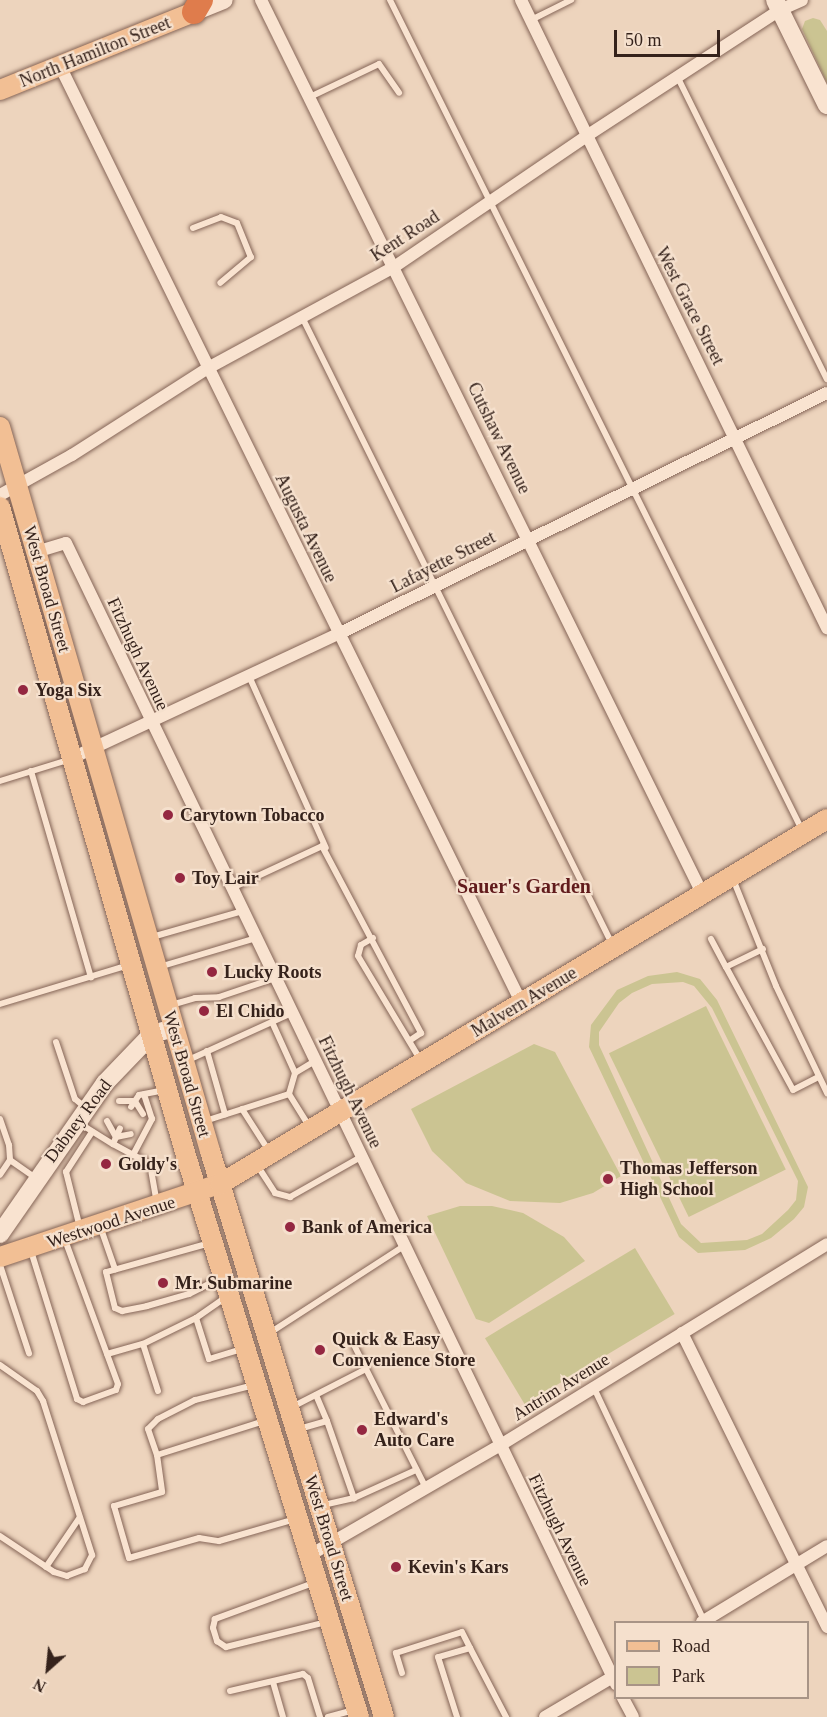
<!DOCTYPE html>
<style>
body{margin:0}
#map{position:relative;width:827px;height:1717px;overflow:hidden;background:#edd4bd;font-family:Georgia,serif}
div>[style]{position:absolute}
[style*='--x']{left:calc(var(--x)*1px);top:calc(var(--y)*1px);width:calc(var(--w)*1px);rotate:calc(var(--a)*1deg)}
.green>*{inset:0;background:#cbc492;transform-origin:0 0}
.roads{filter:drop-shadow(0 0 2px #856557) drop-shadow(0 0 2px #856557)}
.lane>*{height:6px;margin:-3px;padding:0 3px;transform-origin:3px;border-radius:3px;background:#f9e3d0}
.street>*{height:12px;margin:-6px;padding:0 6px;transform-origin:6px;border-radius:6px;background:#f9e3d0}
.secondary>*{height:18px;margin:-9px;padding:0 9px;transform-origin:9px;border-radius:9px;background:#f9e3d0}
.primary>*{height:20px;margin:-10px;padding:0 10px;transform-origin:10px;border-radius:10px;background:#f2bf94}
.highway>*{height:24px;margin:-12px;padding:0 12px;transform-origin:12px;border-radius:12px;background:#df7c4c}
.dots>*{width:16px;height:16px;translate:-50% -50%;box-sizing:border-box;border:3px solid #f5e0cd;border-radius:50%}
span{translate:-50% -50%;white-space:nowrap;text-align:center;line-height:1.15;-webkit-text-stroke:4.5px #f5e0cd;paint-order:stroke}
.street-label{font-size:18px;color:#35221b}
.poi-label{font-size:18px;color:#35221b;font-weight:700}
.left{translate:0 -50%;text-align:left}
.neighbourhood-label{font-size:20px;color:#611b1c;font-weight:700}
.legend{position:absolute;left:614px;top:1621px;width:195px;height:78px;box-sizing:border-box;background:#f5e0cd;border:2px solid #a89486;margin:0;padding:8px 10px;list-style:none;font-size:18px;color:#35221b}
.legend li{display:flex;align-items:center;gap:12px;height:30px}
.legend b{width:30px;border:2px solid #a89486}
.north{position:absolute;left:18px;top:1639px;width:60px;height:60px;-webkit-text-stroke:4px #f5e0cd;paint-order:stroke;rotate:207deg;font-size:16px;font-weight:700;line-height:24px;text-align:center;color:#35221b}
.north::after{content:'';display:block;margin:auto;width:21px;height:27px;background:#35221b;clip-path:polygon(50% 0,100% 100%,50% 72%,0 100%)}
.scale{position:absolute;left:614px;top:30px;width:106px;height:27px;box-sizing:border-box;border:3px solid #35221b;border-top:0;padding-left:8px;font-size:18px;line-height:21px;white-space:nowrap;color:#35221b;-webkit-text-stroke:4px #f5e0cd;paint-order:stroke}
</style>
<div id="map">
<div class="green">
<i style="clip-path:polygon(813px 18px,820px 20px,827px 31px,827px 83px,802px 29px,805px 21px)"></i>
<i style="clip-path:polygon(evenodd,677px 972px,700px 979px,717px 1000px,808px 1187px,804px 1207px,794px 1219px,771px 1238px,745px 1250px,698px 1253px,679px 1237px,589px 1047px,591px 1025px,617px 990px,648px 976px,677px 972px,683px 982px,694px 986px,712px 1008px,798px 1181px,796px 1200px,788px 1210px,762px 1234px,747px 1240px,701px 1243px,681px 1224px,599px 1045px,599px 1032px,619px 1003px,632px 993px,652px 984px,683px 982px)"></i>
<i style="left:706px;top:1006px;width:182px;height:108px;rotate:64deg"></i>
<i style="clip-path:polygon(534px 1044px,555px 1052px,621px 1176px,593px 1193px,560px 1203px,510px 1201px,466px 1183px,432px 1151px,411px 1109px)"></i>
<i style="clip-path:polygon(460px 1206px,492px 1206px,523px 1213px,564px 1237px,585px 1261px,489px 1323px,476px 1319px,427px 1216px)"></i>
<i style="left:635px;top:1248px;width:77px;height:175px;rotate:59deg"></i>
</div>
<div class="roads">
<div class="lane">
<i style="--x:390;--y:0;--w:927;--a:63.6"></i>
<i style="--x:531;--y:20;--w:45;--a:-26.6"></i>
<i style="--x:678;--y:78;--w:336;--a:63.7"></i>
<i style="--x:312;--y:96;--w:74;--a:-25.5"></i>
<i style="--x:379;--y:64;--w:35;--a:55"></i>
<i style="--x:193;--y:228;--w:30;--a:-21"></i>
<i style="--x:221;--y:217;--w:17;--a:21"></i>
<i style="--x:237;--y:223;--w:37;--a:68"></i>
<i style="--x:251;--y:257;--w:40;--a:140"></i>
<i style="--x:302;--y:317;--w:699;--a:63.69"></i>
<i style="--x:249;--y:676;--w:188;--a:65.9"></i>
<i style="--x:31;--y:771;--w:215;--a:73.8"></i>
<i style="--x:0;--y:781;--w:71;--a:-17.2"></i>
<i style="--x:733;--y:879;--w:115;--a:68.1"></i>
<i style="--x:776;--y:986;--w:119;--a:64.5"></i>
<i style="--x:232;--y:888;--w:99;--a:-25"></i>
<i style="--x:322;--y:846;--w:212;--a:62.1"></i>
<i style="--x:421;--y:1033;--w:14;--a:146"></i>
<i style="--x:152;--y:937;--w:95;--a:-15.9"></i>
<i style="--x:373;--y:938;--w:14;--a:150"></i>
<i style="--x:361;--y:945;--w:11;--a:105"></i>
<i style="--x:358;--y:956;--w:120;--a:59"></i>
<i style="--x:711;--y:939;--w:32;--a:62"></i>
<i style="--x:763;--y:949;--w:41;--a:154.1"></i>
<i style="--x:726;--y:967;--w:140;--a:61.4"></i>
<i style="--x:793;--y:1090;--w:28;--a:-27"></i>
<i style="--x:159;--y:967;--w:101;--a:-16.6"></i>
<i style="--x:0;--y:1004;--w:135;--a:-16.8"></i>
<i style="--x:171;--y:1005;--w:25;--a:-16"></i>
<i style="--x:195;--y:998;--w:24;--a:-2"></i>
<i style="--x:219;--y:997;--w:59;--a:-18.7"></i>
<i style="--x:272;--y:1022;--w:56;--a:65.7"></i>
<i style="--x:56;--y:1042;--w:60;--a:71.6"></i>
<i style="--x:75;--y:1099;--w:14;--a:39"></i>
<i style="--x:207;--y:1051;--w:66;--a:74.1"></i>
<i style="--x:186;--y:1061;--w:116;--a:-24.4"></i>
<i style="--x:289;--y:1094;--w:39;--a:58"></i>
<i style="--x:119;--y:1101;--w:16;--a:0"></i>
<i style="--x:135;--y:1101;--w:7;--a:124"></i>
<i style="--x:242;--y:1109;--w:50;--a:57.3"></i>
<i style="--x:143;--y:1114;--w:15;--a:-122"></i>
<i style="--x:135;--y:1101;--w:7;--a:-56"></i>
<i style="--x:139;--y:1095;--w:25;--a:-11"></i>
<i style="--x:0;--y:1119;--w:28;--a:71"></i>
<i style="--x:9;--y:1145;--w:15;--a:86"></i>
<i style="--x:10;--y:1160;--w:18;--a:124"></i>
<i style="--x:107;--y:1121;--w:18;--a:61"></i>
<i style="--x:116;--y:1137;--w:15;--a:-11"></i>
<i style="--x:205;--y:1121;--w:88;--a:-17.8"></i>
<i style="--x:289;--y:1094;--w:22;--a:-74"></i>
<i style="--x:295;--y:1073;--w:23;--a:-31"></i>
<i style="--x:79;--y:1123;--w:40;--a:32"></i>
<i style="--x:113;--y:1144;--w:17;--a:-66"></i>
<i style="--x:113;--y:1144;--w:42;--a:28.4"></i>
<i style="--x:150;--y:1164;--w:40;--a:80"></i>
<i style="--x:133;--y:1155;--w:41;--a:-62.2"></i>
<i style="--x:152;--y:1119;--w:26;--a:-108"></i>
<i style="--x:10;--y:1160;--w:32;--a:35"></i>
<i style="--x:257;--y:1165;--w:33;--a:57"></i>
<i style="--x:275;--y:1193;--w:16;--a:15"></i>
<i style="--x:290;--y:1197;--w:81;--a:-29.4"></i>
<i style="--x:100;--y:1226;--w:46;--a:70.8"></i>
<i style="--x:80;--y:1228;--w:58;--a:-104"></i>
<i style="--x:66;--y:1172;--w:48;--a:-57"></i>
<i style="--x:210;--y:1243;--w:108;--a:164.4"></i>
<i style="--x:106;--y:1272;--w:37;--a:76"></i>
<i style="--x:115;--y:1308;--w:8;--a:23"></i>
<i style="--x:122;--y:1311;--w:25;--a:-11"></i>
<i style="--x:147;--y:1306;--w:44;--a:-15.9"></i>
<i style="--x:189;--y:1294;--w:35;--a:-27"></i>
<i style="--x:31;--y:1251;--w:155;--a:72.7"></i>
<i style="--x:77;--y:1399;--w:7;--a:27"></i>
<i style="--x:83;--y:1402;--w:35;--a:-20"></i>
<i style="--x:116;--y:1390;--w:6;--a:-72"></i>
<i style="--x:118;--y:1384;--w:153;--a:-110.2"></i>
<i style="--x:0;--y:1265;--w:93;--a:71.8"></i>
<i style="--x:196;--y:1318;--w:43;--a:72.4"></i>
<i style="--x:209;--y:1359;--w:34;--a:-17"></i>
<i style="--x:268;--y:1334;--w:162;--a:-32.9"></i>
<i style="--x:355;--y:1347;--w:158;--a:63.3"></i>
<i style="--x:107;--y:1354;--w:37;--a:-16"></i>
<i style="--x:0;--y:1365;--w:45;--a:35.1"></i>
<i style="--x:37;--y:1391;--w:12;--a:59"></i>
<i style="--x:43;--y:1401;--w:162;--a:72.3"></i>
<i style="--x:92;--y:1555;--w:16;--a:117"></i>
<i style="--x:85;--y:1569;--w:19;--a:159"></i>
<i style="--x:67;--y:1576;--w:14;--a:-163"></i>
<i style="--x:54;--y:1572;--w:65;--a:-146.3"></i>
<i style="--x:254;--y:1385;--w:61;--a:165.7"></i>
<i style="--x:195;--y:1400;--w:42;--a:152.8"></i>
<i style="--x:158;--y:1419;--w:14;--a:135"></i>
<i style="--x:148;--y:1429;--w:28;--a:71"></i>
<i style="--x:157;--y:1455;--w:112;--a:-17.6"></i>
<i style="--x:594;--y:1388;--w:258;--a:64.7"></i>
<i style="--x:158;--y:1391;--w:49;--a:-107.7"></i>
<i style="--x:143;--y:1344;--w:59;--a:-26.1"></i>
<i style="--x:196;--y:1318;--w:35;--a:-35"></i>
<i style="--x:316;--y:1395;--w:28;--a:67"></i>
<i style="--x:292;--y:1407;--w:83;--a:-27.2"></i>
<i style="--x:299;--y:1429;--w:29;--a:-16"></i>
<i style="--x:327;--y:1421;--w:82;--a:70.7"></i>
<i style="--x:354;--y:1498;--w:32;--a:167"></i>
<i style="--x:157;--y:1455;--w:37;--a:82"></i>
<i style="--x:162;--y:1492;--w:50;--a:163.7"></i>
<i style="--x:114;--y:1506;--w:54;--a:73.9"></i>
<i style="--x:129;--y:1558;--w:73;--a:-15.9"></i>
<i style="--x:199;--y:1538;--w:20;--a:9"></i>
<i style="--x:219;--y:1541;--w:79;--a:-16.1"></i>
<i style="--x:354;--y:1498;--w:68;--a:-24.3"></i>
<i style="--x:46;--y:1567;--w:60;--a:-55.8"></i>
<i style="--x:316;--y:1582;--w:108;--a:159.9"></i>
<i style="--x:215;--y:1619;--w:9;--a:103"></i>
<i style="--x:213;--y:1628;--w:14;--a:73"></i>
<i style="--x:217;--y:1641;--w:11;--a:34"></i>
<i style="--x:226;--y:1647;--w:103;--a:-14"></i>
<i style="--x:470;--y:1648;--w:78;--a:62.4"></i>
<i style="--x:402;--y:1673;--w:21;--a:-107"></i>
<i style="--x:396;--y:1653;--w:69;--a:-17.7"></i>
<i style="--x:462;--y:1632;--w:18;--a:63"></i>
<i style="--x:470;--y:1648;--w:33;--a:164"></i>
<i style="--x:438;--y:1657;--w:63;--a:72.4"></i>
<i style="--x:273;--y:1682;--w:36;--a:74"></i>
<i style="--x:230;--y:1691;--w:75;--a:-13.1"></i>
<i style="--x:303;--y:1674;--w:6;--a:39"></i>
<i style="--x:308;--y:1678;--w:41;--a:72.9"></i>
<i style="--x:328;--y:1717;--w:27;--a:-15"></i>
</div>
<div class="street">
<i style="--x:261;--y:0;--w:996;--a:63.72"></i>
<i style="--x:521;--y:0;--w:699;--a:64.02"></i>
<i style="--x:60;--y:66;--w:1046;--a:63.78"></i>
<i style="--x:0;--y:495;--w:82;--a:-29.1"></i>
<i style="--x:72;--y:455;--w:161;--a:-32.6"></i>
<i style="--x:208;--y:368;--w:212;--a:-28.5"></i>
<i style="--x:394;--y:267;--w:231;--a:-34.2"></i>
<i style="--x:585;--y:137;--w:233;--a:-33.1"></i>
<i style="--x:780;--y:10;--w:24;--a:-24"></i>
<i style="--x:36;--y:552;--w:31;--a:-17"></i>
<i style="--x:66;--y:543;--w:1267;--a:64.26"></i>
<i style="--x:72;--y:758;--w:293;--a:-25"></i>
<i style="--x:338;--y:634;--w:545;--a:-26.24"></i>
<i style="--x:682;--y:1333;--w:328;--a:63.7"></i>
<i style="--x:310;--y:1555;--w:218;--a:-30"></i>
<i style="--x:499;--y:1446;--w:385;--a:-31.6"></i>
<i style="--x:702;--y:1622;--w:146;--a:-31.3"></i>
<i style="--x:623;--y:1698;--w:21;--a:62"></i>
<i style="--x:545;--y:1717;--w:82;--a:-30.6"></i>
</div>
<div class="secondary">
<i style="--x:775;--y:0;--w:117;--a:63.7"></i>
<i style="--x:194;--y:12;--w:32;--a:-22"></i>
<i style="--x:0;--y:1234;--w:184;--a:-55.2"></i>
<i style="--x:105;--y:1083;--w:68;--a:-46.2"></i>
<i style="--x:152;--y:1034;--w:23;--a:-15"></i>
</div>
<div class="primary">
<i style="--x:0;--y:90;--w:209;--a:-21.9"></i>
<i style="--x:0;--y:427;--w:754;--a:73.82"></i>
<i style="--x:210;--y:1151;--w:592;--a:72.91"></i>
<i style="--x:0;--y:507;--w:678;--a:74"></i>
<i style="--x:187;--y:1159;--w:584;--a:72.87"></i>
<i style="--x:0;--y:1257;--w:232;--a:-18.4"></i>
<i style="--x:220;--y:1184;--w:708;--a:-31.02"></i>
</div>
<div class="highway">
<i style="--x:194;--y:12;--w:14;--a:-60"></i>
</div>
</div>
<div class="dots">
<i style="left:23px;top:690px;background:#942741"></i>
<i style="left:168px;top:815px;background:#942741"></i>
<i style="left:180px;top:878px;background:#942741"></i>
<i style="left:212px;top:972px;background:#942741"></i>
<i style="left:204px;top:1011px;background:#942741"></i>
<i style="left:106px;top:1164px;background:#942741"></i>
<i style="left:608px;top:1179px;background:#942741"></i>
<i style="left:290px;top:1227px;background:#942741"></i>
<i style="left:163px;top:1283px;background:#942741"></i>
<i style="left:320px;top:1350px;background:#942741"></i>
<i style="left:362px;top:1430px;background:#942741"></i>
<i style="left:396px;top:1567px;background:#942741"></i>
</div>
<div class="street-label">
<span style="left:95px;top:52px;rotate:-22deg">North Hamilton Street</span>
<span style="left:405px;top:236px;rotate:-33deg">Kent Road</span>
<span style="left:690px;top:306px;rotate:63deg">West Grace Street</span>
<span style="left:499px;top:438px;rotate:64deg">Cutshaw Avenue</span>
<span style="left:306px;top:528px;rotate:64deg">Augusta Avenue</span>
<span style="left:443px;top:562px;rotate:-27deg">Lafayette Street</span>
<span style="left:47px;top:589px;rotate:74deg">West Broad Street</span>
<span style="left:138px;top:654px;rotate:65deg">Fitzhugh Avenue</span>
<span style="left:524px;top:1002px;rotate:-31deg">Malvern Avenue</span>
<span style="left:187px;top:1074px;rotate:74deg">West Broad Street</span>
<span style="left:350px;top:1092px;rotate:64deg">Fitzhugh Avenue</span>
<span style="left:78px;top:1121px;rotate:-53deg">Dabney Road</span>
<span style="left:111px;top:1222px;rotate:-18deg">Westwood Avenue</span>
<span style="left:561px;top:1387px;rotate:-32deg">Antrim Avenue</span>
<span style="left:560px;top:1530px;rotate:64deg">Fitzhugh Avenue</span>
<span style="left:329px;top:1538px;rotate:73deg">West Broad Street</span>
</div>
<div class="poi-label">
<span class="left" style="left:35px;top:690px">Yoga Six</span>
<span class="left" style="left:180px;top:815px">Carytown Tobacco</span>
<span class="left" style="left:192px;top:878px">Toy Lair</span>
<span class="left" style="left:224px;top:972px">Lucky Roots</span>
<span class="left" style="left:216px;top:1011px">El Chido</span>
<span class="left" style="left:118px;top:1164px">Goldy's</span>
<span class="left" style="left:620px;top:1179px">Thomas Jefferson<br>High School</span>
<span class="left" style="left:302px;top:1227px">Bank of America</span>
<span class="left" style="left:175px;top:1283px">Mr. Submarine</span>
<span class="left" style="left:332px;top:1350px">Quick &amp; Easy<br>Convenience Store</span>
<span class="left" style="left:374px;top:1430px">Edward's<br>Auto Care</span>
<span class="left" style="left:408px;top:1567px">Kevin's Kars</span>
</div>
<div class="neighbourhood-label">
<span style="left:524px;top:886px">Sauer's Garden</span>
</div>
<ul class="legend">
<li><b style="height:8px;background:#f2bf94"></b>Road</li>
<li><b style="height:16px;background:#cbc492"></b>Park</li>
</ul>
<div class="north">N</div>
<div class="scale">50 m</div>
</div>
